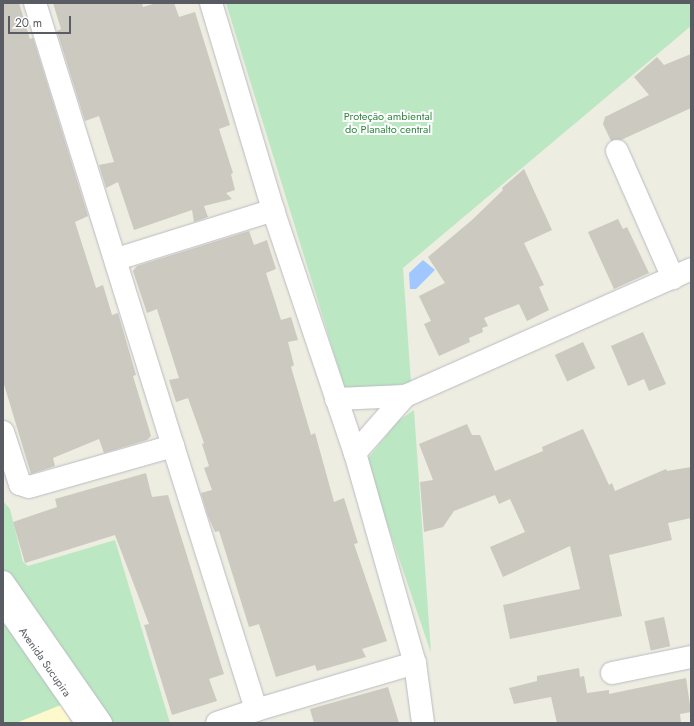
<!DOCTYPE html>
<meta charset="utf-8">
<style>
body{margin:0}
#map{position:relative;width:694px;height:726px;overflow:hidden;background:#eeede1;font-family:Jost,sans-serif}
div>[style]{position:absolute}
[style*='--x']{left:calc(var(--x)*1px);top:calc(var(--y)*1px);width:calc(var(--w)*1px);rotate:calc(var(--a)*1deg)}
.green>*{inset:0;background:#bbe8c2}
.sand>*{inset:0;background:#fdf9cd}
.water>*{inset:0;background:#a0c7ff}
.building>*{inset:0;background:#cbc9c0;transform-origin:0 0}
.roads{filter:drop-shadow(0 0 1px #b9bbc1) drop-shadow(0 0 1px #b9bbc1)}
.street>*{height:22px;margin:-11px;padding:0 11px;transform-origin:11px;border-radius:11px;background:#fff}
.secondary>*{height:22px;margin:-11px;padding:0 11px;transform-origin:11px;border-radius:11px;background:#fff}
span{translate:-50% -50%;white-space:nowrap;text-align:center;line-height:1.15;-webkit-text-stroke:4px #fff;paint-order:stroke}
.park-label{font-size:11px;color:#2e8640}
.street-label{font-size:11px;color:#5a5c63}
.frame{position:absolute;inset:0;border:4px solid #5a5c63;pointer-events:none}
.scale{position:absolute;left:8px;top:16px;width:63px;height:18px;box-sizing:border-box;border:2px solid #5a5c63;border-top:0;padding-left:5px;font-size:12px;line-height:14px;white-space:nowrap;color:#5a5c63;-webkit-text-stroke:3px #fff;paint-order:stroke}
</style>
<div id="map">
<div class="green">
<i style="clip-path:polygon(226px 3px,691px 3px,691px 26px,403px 268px,411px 383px,346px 392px)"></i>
<i style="clip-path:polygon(414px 410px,431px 653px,366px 461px,398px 421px)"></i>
<i style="clip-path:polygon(3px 501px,10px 509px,23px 562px,28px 566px,115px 540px,170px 723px,92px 723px,3px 590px)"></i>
<i style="clip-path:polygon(3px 621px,61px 705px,18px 723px,3px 723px)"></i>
</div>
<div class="sand">
<i style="clip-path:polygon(61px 705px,71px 723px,16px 723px)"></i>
</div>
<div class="water">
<i style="clip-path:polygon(423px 260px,435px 270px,416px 289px,410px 289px,409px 273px)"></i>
</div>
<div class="building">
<i style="clip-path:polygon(3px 3px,19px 3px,30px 39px,33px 38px,88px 216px,75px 222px,96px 288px,103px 285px,112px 315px,118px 313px,136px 375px,133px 376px,151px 436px,147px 440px,104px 453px,99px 439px,53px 458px,55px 466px,31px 474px,3px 381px)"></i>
<i style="clip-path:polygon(53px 3px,142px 3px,143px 7px,156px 3px,174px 3px,179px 17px,195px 12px,230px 125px,219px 129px,233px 173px,231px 174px,235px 190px,226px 193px,232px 199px,204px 206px,208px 217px,194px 222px,192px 210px,134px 230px,118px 182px,106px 188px,99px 165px,114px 162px,99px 116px,85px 121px,57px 31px,61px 29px)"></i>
<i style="clip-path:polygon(691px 54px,691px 108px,621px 140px,611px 141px,603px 124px,605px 117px,649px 95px,634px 77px,657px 57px,664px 65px)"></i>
<i style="clip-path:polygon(524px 169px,552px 230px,524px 243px,544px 285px,539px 287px,549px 310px,527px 321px,519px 304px,484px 318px,488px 326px,482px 328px,483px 332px,469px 338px,470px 342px,439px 356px,424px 324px,431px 321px,419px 296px,445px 283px,428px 257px,472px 220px,503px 190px,502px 188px)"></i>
<i style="clip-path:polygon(618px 219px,623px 229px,627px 227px,649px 273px,614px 289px,588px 232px)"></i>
<i style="clip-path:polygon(249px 231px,254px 245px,267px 240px,270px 250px,276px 269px,266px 273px,281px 320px,291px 317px,298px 340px,288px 342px,294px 365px,291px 367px,311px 435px,315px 433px,334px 502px,344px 498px,358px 543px,354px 544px,387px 641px,362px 649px,366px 657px,317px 671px,315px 665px,276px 677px,259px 624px,249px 627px,219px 531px,215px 532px,208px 516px,201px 493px,212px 490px,204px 468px,209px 466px,202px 444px,204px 443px,188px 398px,176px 402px,169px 380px,179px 378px,157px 309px,147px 313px,133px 271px,137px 266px)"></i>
<i style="clip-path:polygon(643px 332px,666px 384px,649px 391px,644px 379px,628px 386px,611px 346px)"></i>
<i style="left:583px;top:342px;width:29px;height:31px;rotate:65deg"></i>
<i style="clip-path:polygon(467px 424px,472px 435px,480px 435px,495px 471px,543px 451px,542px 447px,583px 429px,609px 485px,612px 483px,615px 491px,666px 469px,667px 471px,691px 467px,691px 518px,668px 523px,672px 540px,609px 555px,622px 616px,510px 639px,503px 605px,580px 589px,570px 546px,503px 577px,490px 547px,525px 532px,510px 499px,499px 504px,495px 495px,454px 511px,443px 527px,424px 532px,420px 482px,433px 480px,419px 444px)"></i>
<i style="clip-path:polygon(146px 473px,152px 497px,168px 495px,224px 674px,209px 679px,217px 701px,172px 715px,144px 625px,149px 624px,115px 535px,25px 563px,13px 522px,57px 507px,55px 499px)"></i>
<i style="left:664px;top:617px;width:30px;height:20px;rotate:78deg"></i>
<i style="clip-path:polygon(579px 668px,580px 677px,584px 676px,587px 693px,609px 690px,609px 694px,686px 678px,691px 712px,680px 714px,681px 723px,557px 723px,551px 697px,514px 704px,509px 688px,537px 681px,537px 676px)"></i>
<i style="clip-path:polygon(388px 687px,399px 723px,314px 723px,310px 709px)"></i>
</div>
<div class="roads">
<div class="street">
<i style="--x:35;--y:3;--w:464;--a:72.7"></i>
<i style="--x:211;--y:3;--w:216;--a:73.3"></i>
<i style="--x:273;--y:210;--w:256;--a:71.4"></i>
<i style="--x:355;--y:453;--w:218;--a:74.1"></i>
<i style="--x:415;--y:663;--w:61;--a:82.4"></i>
<i style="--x:617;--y:151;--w:139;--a:66.2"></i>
<i style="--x:117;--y:259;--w:164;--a:-17.4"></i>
<i style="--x:336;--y:399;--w:69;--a:-2.5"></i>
<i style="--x:405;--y:396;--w:313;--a:-23.9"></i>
<i style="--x:3;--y:432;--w:55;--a:71.9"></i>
<i style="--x:20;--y:484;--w:9;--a:18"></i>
<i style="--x:29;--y:487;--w:150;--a:-15.9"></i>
<i style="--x:173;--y:446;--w:277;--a:72.5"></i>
<i style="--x:256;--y:710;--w:166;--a:-16.5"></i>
<i style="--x:355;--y:453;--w:76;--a:-48.7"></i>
<i style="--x:3;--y:582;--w:172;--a:55.2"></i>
<i style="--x:612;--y:673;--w:81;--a:-11.4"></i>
<i style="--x:217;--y:723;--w:41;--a:-18.4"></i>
</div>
<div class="secondary">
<i style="--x:3;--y:602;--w:147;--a:55.2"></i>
</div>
</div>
<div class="park-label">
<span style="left:388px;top:123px">Proteção ambiental<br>do Planalto central</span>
</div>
<div class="street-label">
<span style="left:45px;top:662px;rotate:55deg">Avenida Sucupira</span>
</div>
<div class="frame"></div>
<div class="scale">20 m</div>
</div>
